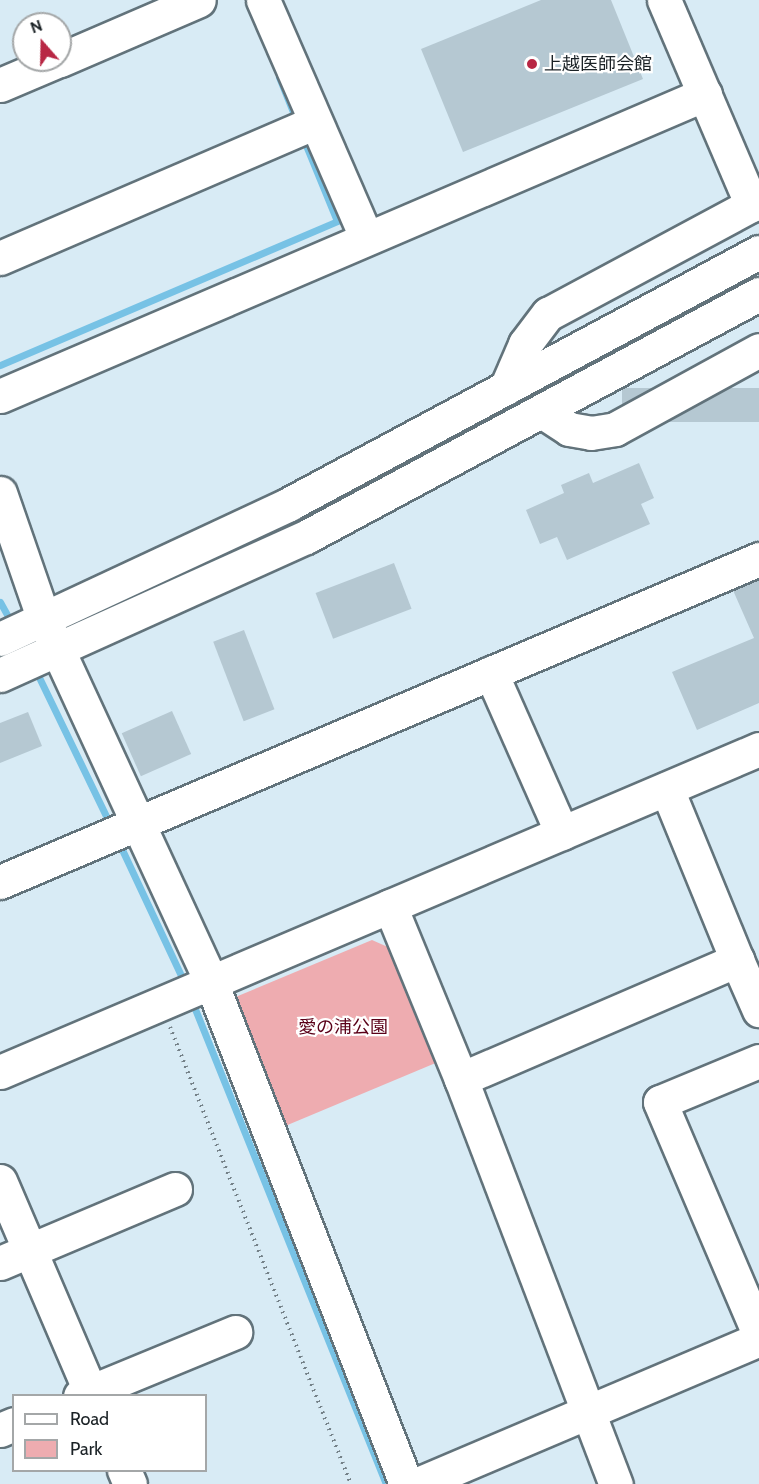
<!DOCTYPE html>
<html>
<head>
<meta charset="utf-8">
<style>
	body { margin:0 }
	#map { position:relative; width:759px; height:1484px; overflow:hidden; background:#d8ebf5; font-family:Cabin,"Noto Sans JP",sans-serif }
	div>[style] { position:absolute }
	[style*='--x'] { left:calc(var(--x)*1px); top:calc(var(--y)*1px); width:calc(var(--w)*1px); rotate:calc(var(--a)*1deg) }
	.green>* { inset:0; background:#eeacb0 }
	.stream>* { height:7px; margin:-3.5px; padding:0 3.5px; transform-origin:3.5px; border-radius:3.5px; background:#77c2e5 }
	.building>* { inset:0; background:#b5c8d2; transform-origin:0 0 }
	.path>* { height:4px; margin-top:-2px; transform-origin:0; background:repeating-linear-gradient(90deg,#748188 0 1.5px,transparent 0 6px) }
	.roads { filter:drop-shadow(2px 0 #62737b) drop-shadow(-2px 0 #62737b) drop-shadow(0 2px #62737b) drop-shadow(0 -2px #62737b) }
	.minor>* { height:33px; margin:-16.5px; padding:0 16.5px; transform-origin:16.5px; border-radius:16.5px; background:#fff }
	.dots>* { width:16px; height:16px; translate:-50% -50%; box-sizing:border-box; border:3px solid #fff; border-radius:50% }
	span { translate:-50% -50%; white-space:nowrap; text-align:center; line-height:1.15; -webkit-text-stroke:4.5px #fff; paint-order:stroke }
	.poi-label { font-size:18px; color:#1b2226 }
	.left { translate:0 -50%; text-align:left }
	.park-label { font-size:18px; color:#5a0018 }
	.legend { position:absolute; left:12px; top:1394px; width:195px; height:78px; box-sizing:border-box; background:#fff; border:2px solid #a4a7a8; margin:0; padding:8px 10px; list-style:none; font-size:18px; color:#1b2226 }
	.legend li { display:flex; align-items:center; gap:12px; height:30px }
	.legend b { width:30px; border:2px solid #a4a7a8 }
	.north { position:absolute; left:12px; top:12px; width:60px; height:60px; box-sizing:border-box; background:#fff; border:2px solid #a4a7a8; border-radius:50%; rotate:340deg; font-size:16px; font-weight:700; line-height:24px; text-align:center; color:#1b2226 }
	.north::after { content:''; display:block; margin:auto; width:21px; height:27px; background:#b82744; clip-path:polygon(50% 0,100% 100%,50% 72%,0 100%) }
</style>
</head>
<body>
<div id="map">
	<div class="green">
		<i style="clip-path:polygon(372px 940px,390px 948px,438px 1062px,278px 1129px,226px 1001px)"></i>
	</div>
	<div class="stream">
		<i style="--x:279;--y:77;--w:48;--a:68.2"></i>
		<i style="--x:0;--y:365;--w:366;--a:-23.1"></i>
		<i style="--x:337;--y:221;--w:90;--a:-112.3"></i>
		<i style="--x:0;--y:602;--w:25;--a:61"></i>
		<i style="--x:35;--y:669;--w:174;--a:64.2"></i>
		<i style="--x:118;--y:841;--w:158;--a:64.9"></i>
		<i style="--x:191;--y:999;--w:523;--a:68.1"></i>
	</div>
	<div class="building">
		<i style="clip-path:polygon(541px 0,611px 0,643px 79px,463px 152px,421px 49px)"></i>
		<i style="left:759px;top:388px;width:34px;height:137px;rotate:90deg"></i>
		<i style="clip-path:polygon(639px 463px,654px 498px,641px 504px,650px 524px,567px 560px,557px 537px,540px 544px,526px 510px,564px 493px,561px 485px,589px 473px,593px 483px)"></i>
		<i style="left:394px;top:563px;width:49px;height:84px;rotate:69deg"></i>
		<i style="clip-path:polygon(759px 577px,759px 703px,697px 730px,672px 672px,754px 638px,732px 588px)"></i>
		<i style="left:244px;top:630px;width:85px;height:33px;rotate:69deg"></i>
		<i style="left:172px;top:711px;width:47px;height:55px;rotate:66deg"></i>
		<i style="clip-path:polygon(28px 712px,42px 746px,0 763px,0 723px)"></i>
	</div>
	<div class="path">
		<i style="--x:170;--y:1027;--w:492;--a:68.4"></i>
	</div>
	<div class="roads">
		<div class="minor">
			<i style="--x:263;--y:0;--w:258;--a:66.5"></i>
			<i style="--x:664;--y:0;--w:223;--a:66.8"></i>
			<i style="--x:60;--y:60;--w:151;--a:-23.3"></i>
			<i style="--x:0;--y:85;--w:64;--a:-23"></i>
			<i style="--x:0;--y:258;--w:342;--a:-23.3"></i>
			<i style="--x:506;--y:388;--w:48;--a:-66.6"></i>
			<i style="--x:525;--y:344;--w:38;--a:-53"></i>
			<i style="--x:548;--y:314;--w:239;--a:-28.2"></i>
			<i style="--x:0;--y:396;--w:767;--a:-23.19"></i>
			<i style="--x:543;--y:412;--w:31;--a:33"></i>
			<i style="--x:569;--y:429;--w:22;--a:10"></i>
			<i style="--x:591;--y:433;--w:24;--a:-9"></i>
			<i style="--x:615;--y:429;--w:164;--a:-28.7"></i>
			<i style="--x:0;--y:493;--w:134;--a:70.9"></i>
			<i style="--x:44;--y:620;--w:399;--a:65.2"></i>
			<i style="--x:211;--y:982;--w:539;--a:68.77"></i>
			<i style="--x:0;--y:639;--w:319;--a:-25"></i>
			<i style="--x:289;--y:504;--w:533;--a:-28.2"></i>
			<i style="--x:491;--y:673;--w:175;--a:66.1"></i>
			<i style="--x:0;--y:675;--w:336;--a:-24.3"></i>
			<i style="--x:306;--y:537;--w:514;--a:-28.21"></i>
			<i style="--x:0;--y:882;--w:825;--a:-23.05"></i>
			<i style="--x:390;--y:906;--w:187;--a:67.7"></i>
			<i style="--x:461;--y:1079;--w:434;--a:69.1"></i>
			<i style="--x:737;--y:960;--w:55;--a:66.3"></i>
			<i style="--x:759;--y:1061;--w:107;--a:157.5"></i>
			<i style="--x:660;--y:1102;--w:252;--a:66.9"></i>
			<i style="--x:0;--y:1072;--w:825;--a:-23.05"></i>
			<i style="--x:461;--y:1079;--w:301;--a:-23.3"></i>
			<i style="--x:737;--y:960;--w:185;--a:-112.3"></i>
			<i style="--x:0;--y:1181;--w:234;--a:66.8"></i>
			<i style="--x:0;--y:1263;--w:190;--a:-22.9"></i>
			<i style="--x:80;--y:1396;--w:168;--a:-22.4"></i>
			<i style="--x:0;--y:1430;--w:15;--a:-23"></i>
			<i style="--x:124;--y:1470;--w:15;--a:67"></i>
			<i style="--x:418;--y:1484;--w:371;--a:-23"></i>
		</div>
	</div>
	<div class="dots">
		<i style="left:532px;top:64px;background:#b82744"></i>
	</div>
	<div class="poi-label">
		<span class="left" style="left:544px;top:64px">上越医師会館</span>
	</div>
	<div class="park-label">
		<span style="left:343px;top:1027px">愛の浦公園</span>
	</div>
	<ul class="legend">
	<li><b style="height:8px;background:#fff"></b>Road</li>
	<li><b style="height:16px;background:#eeacb0"></b>Park</li>
	</ul>
	<div class="north">N</div>
</div>
</body>
</html>
